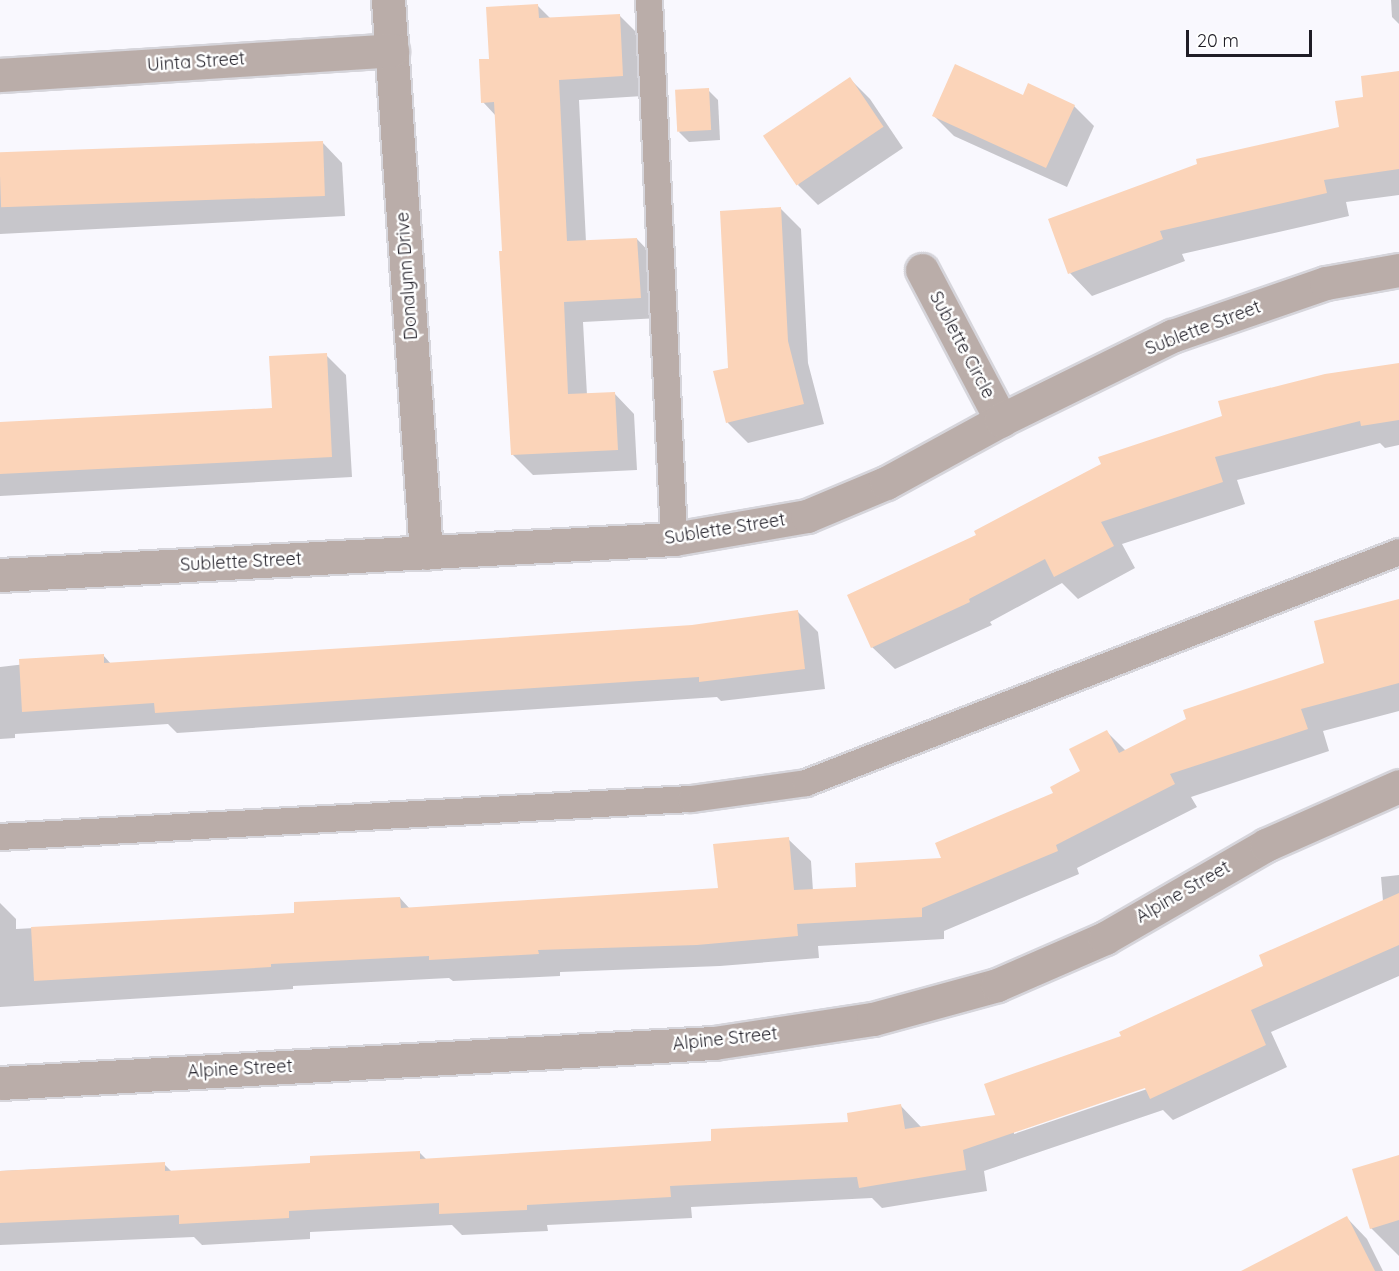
<!DOCTYPE html>
<html>
<head>
<meta charset="utf-8">
<style>
	body { margin:0 }
	#map { position:relative; width:1399px; height:1271px; overflow:hidden; background:#f9f8fe; font-family:Quicksand,sans-serif }
	div>[style] { position:absolute }
	[style*='--x'] { left:calc(var(--x)*1px); top:calc(var(--y)*1px); width:calc(var(--w)*1px); rotate:calc(var(--a)*1deg) }
	.shadow>* { inset:0; background:#0003 }
	.building>* { inset:0; background:#fbd4b9; transform-origin:0 0 }
	.roads { filter:drop-shadow(2px 0 #d6d5db) drop-shadow(-2px 0 #d6d5db) drop-shadow(0 2px #d6d5db) drop-shadow(0 -2px #d6d5db) }
	.service>* { height:26px; margin:-13px; padding:0 13px; transform-origin:13px; border-radius:13px; background:#baada9 }
	.minor>* { height:33px; margin:-16.5px; padding:0 16.5px; transform-origin:16.5px; border-radius:16.5px; background:#baada9 }
	span { translate:-50% -50%; white-space:nowrap; text-align:center; line-height:1.15; -webkit-text-stroke:5px #fff; paint-order:stroke }
	.street-label { font-size:18px; color:#1f1d26 }
	.scale { position:absolute; left:1186px; top:30px; width:126px; height:27px; box-sizing:border-box; border:3px solid #1f1d26; border-top:0; padding-left:8px; font-size:18px; line-height:21px; white-space:nowrap; color:#1f1d26; -webkit-text-stroke:4px #fff; paint-order:stroke }
</style>
</head>
<body>
<div id="map">
	<div class="shadow">
		<i style="clip-path:polygon(1391px 0,1399px 0,1399px 24px,1392px 17px)"></i>
		<i style="clip-path:polygon(537px 5px,551px 19px,619px 15px,640px 36px,643px 96px,579px 100px,586px 242px,637px 239px,657px 260px,660px 318px,583px 322px,587px 395px,614px 393px,634px 414px,637px 470px,533px 475px,513px 455px,496px 116px,483px 102px,491px 60px)"></i>
		<i style="clip-path:polygon(1399px 72px,1399px 195px,1346px 202px,1349px 216px,1182px 254px,1185px 261px,1092px 296px,1070px 273px,1341px 128px,1365px 99px)"></i>
		<i style="clip-path:polygon(850px 79px,870px 99px,903px 148px,818px 205px,798px 185px)"></i>
		<i style="clip-path:polygon(708px 90px,718px 100px,720px 140px,689px 142px,679px 132px)"></i>
		<i style="clip-path:polygon(1023px 97px,1074px 106px,1094px 126px,1067px 187px,954px 136px,933px 115px)"></i>
		<i style="clip-path:polygon(322px 142px,342px 163px,345px 216px,0 234px,0 162px)"></i>
		<i style="clip-path:polygon(781px 209px,801px 229px,808px 363px,824px 424px,748px 443px,728px 423px,715px 372px,729px 369px)"></i>
		<i style="clip-path:polygon(326px 355px,346px 375px,352px 477px,0 496px,0 424px,274px 409px)"></i>
		<i style="clip-path:polygon(1399px 364px,1399px 445px,1385px 448px,1380px 443px,1237px 480px,1245px 504px,1122px 544px,1135px 568px,1078px 599px,1062px 583px,990px 622px,992px 625px,895px 669px,872px 647px,849px 596px)"></i>
		<i style="clip-path:polygon(1399px 600px,1399px 711px,1323px 731px,1329px 751px,1191px 797px,1197px 807px,1077px 868px,1079px 874px,944px 931px,944px 939px,818px 946px,819px 958px,720px 966px,560px 972px,560px 976px,453px 981px,449px 978px,293px 986px,293px 989px,0 1007px,0 903px,16px 919px,16px 929px,296px 914px,400px 898px,410px 909px,719px 889px,788px 839px,811px 861px,813px 891px,858px 889px,943px 860px,1055px 793px,1082px 772px,1107px 732px,1126px 751px,1326px 664px)"></i>
		<i style="clip-path:polygon(798px 612px,818px 632px,825px 689px,721px 701px,717px 697px,177px 733px,168px 724px,15px 734px,15px 738px,0 739px,0 667px,103px 655px,111px 664px,692px 627px)"></i>
		<i style="clip-path:polygon(evenodd,1399px 875px,1399px 976px,1271px 1032px,1287px 1067px,1173px 1120px,1163px 1110px,984px 1171px,987px 1191px,882px 1208px,872px 1198px,691px 1207px,692px 1218px,547px 1225px,548px 1231px,462px 1235px,452px 1225px,310px 1232px,310px 1239px,202px 1245px,194px 1237px,0 1245px,0 1171px,164px 1164px,172px 1172px,312px 1165px,419px 1152px,427px 1160px,713px 1142px,850px 1124px,900px 1105px,921px 1127px,997px 1116px,1123px 1037px,1265px 967px,1383px 901px,1381px 877px,1399px 875px,1152px 1084px,1153px 1087px,1014px 1134px,1014px 1131px,1152px 1084px)"></i>
		<i style="clip-path:polygon(1399px 1157px,1399px 1256px,1371px 1228px)"></i>
		<i style="clip-path:polygon(1347px 1218px,1367px 1239px,1383px 1271px,1267px 1271px)"></i>
	</div>
	<div class="building">
		<i style="clip-path:polygon(538px 4px,539px 18px,620px 14px,623px 76px,559px 80px,567px 241px,637px 238px,641px 298px,564px 302px,568px 394px,615px 392px,618px 450px,511px 455px,499px 251px,502px 251px,494px 102px,481px 103px,479px 59px,489px 59px,486px 7px)"></i>
		<i style="clip-path:polygon(955px 64px,1023px 95px,1028px 83px,1075px 105px,1046px 168px,932px 116px)"></i>
		<i style="clip-path:polygon(1399px 71px,1399px 169px,1324px 180px,1327px 193px,1160px 231px,1163px 239px,1068px 274px,1048px 219px,1197px 164px,1196px 159px,1339px 127px,1335px 101px,1363px 97px,1361px 76px)"></i>
		<i style="left:850px;top:77px;width:60px;height:105px;rotate:56deg"></i>
		<i style="left:709px;top:88px;width:42px;height:34px;rotate:87deg"></i>
		<i style="left:323px;top:141px;width:55px;height:324px;rotate:88deg"></i>
		<i style="clip-path:polygon(781px 207px,788px 341px,804px 404px,726px 423px,713px 371px,728px 368px,720px 211px)"></i>
		<i style="clip-path:polygon(327px 353px,332px 457px,0 474px,0 422px,272px 408px,269px 356px)"></i>
		<i style="clip-path:polygon(1399px 363px,1399px 420px,1361px 426px,1360px 421px,1215px 457px,1223px 482px,1101px 522px,1114px 546px,1054px 577px,1045px 559px,969px 599px,970px 602px,871px 648px,847px 595px,976px 535px,974px 531px,1101px 464px,1098px 457px,1222px 416px,1218px 401px,1325px 374px)"></i>
		<i style="clip-path:polygon(1399px 599px,1399px 683px,1301px 709px,1308px 729px,1170px 774px,1175px 784px,1056px 845px,1058px 851px,922px 908px,922px 917px,797px 924px,798px 936px,697px 945px,538px 950px,539px 954px,429px 960px,429px 956px,271px 964px,271px 967px,34px 981px,31px 927px,294px 913px,294px 902px,400px 897px,401px 908px,718px 888px,713px 844px,789px 837px,794px 890px,856px 887px,855px 863px,941px 858px,935px 843px,1053px 793px,1050px 787px,1080px 771px,1069px 749px,1107px 730px,1119px 753px,1186px 719px,1183px 710px,1324px 663px,1314px 621px)"></i>
		<i style="clip-path:polygon(798px 610px,805px 669px,699px 682px,699px 677px,155px 713px,154px 703px,22px 712px,19px 659px,104px 654px,104px 663px,378px 646px,692px 625px)"></i>
		<i style="clip-path:polygon(1399px 893px,1399px 945px,1251px 1010px,1266px 1045px,1150px 1099px,1145px 1088px,963px 1150px,966px 1170px,859px 1188px,857px 1177px,670px 1186px,671px 1197px,527px 1205px,527px 1210px,439px 1214px,439px 1203px,289px 1211px,289px 1218px,179px 1224px,179px 1215px,0 1223px,0 1171px,165px 1162px,165px 1171px,310px 1163px,310px 1156px,420px 1151px,420px 1159px,711px 1141px,711px 1129px,848px 1122px,847px 1113px,901px 1104px,905px 1129px,995px 1115px,984px 1084px,1121px 1036px,1119px 1032px,1263px 966px,1259px 955px)"></i>
		<i style="clip-path:polygon(1399px 1155px,1399px 1220px,1370px 1229px,1352px 1169px)"></i>
		<i style="clip-path:polygon(1347px 1216px,1375px 1271px,1241px 1271px)"></i>
	</div>
	<div class="roads">
		<div class="service">
			<i style="--x:649;--y:0;--w:540;--a:87.34"></i>
			<i style="--x:0;--y:837;--w:692;--a:-3.15"></i>
			<i style="--x:691;--y:799;--w:116;--a:-7.9"></i>
			<i style="--x:806;--y:783;--w:636;--a:-21.28"></i>
		</div>
		<div class="minor">
			<i style="--x:388;--y:0;--w:554;--a:86.07"></i>
			<i style="--x:0;--y:75;--w:393;--a:-3.6"></i>
			<i style="--x:922;--y:270;--w:170;--a:62.2"></i>
			<i style="--x:0;--y:575;--w:675;--a:-3.06"></i>
			<i style="--x:674;--y:539;--w:135;--a:-9.8"></i>
			<i style="--x:807;--y:516;--w:86;--a:-22.7"></i>
			<i style="--x:886;--y:483;--w:131;--a:-28.7"></i>
			<i style="--x:1001;--y:420;--w:191;--a:-26.2"></i>
			<i style="--x:1172;--y:336;--w:163;--a:-19"></i>
			<i style="--x:1326;--y:283;--w:74;--a:-10.1"></i>
			<i style="--x:0;--y:1083;--w:715;--a:-3.21"></i>
			<i style="--x:714;--y:1043;--w:161;--a:-8.6"></i>
			<i style="--x:873;--y:1019;--w:129;--a:-15.3"></i>
			<i style="--x:997;--y:985;--w:118;--a:-23.5"></i>
			<i style="--x:1105;--y:938;--w:186;--a:-30"></i>
			<i style="--x:1266;--y:845;--w:145;--a:-23.9"></i>
		</div>
	</div>
	<div class="street-label">
		<span style="left:196px;top:62px;rotate:-4deg">Uinta Street</span>
		<span style="left:407px;top:276px;rotate:-94deg">Donalynn Drive</span>
		<span style="left:1203px;top:328px;rotate:-21deg">Sublette Street</span>
		<span style="left:962px;top:345px;rotate:62deg">Sublette Circle</span>
		<span style="left:725px;top:529px;rotate:-9deg">Sublette Street</span>
		<span style="left:241px;top:562px;rotate:-3deg">Sublette Street</span>
		<span style="left:1183px;top:892px;rotate:-30deg">Alpine Street</span>
		<span style="left:725px;top:1039px;rotate:-6deg">Alpine Street</span>
		<span style="left:240px;top:1069px;rotate:-3deg">Alpine Street</span>
	</div>
	<div class="scale">20 m</div>
</div>
</body>
</html>
